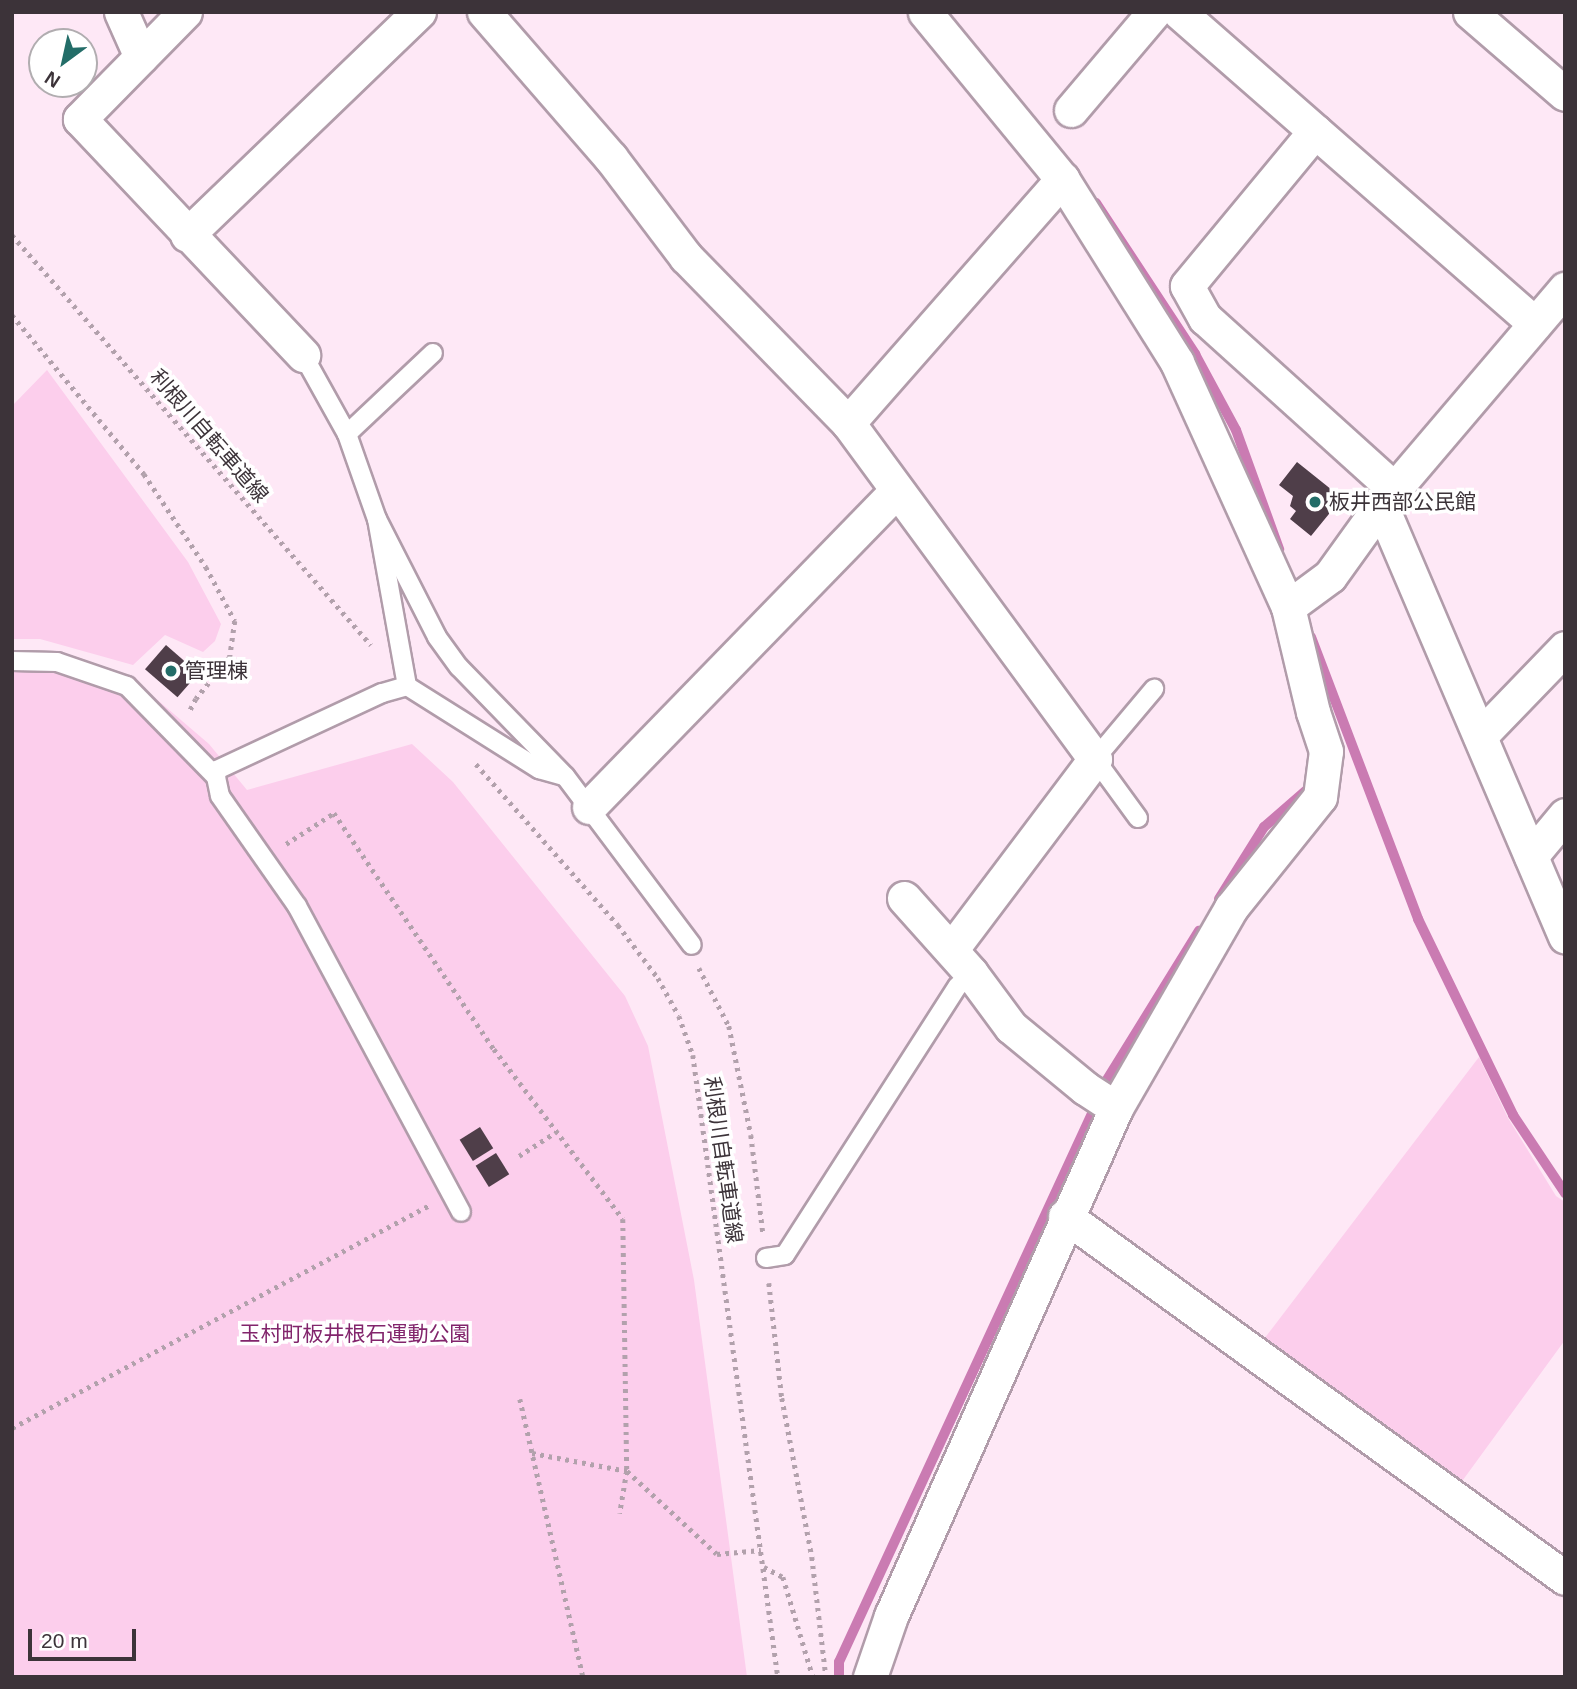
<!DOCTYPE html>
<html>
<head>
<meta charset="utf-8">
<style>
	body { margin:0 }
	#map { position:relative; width:1577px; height:1689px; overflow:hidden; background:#fee8f6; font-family:Arial,"Noto Sans JP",sans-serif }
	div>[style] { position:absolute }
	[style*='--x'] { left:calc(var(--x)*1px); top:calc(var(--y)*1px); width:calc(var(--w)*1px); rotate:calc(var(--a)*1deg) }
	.green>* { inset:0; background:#fcceec }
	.stream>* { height:10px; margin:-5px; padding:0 5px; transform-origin:5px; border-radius:5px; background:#ca7bb2 }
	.building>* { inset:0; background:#4f3e49; transform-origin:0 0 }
	.path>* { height:4.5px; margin-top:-2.25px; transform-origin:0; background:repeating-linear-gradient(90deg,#b2a1ac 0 3.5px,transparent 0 8.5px) }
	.roads { filter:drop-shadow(2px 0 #b19caa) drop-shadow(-2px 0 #b19caa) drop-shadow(0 2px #b19caa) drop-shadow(0 -2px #b19caa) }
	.lane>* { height:18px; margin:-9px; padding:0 9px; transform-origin:9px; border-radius:9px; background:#fff }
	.street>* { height:33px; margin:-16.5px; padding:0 16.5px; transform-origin:16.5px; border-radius:16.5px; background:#fff }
	.dots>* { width:19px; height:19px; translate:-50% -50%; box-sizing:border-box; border:4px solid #fff; border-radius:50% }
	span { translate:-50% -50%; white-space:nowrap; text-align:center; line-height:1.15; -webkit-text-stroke:7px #fff; paint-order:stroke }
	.street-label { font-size:21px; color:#3c3339 }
	.poi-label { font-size:21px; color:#3c3339 }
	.left { translate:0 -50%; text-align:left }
	.park-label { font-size:21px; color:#82256c }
	.frame { position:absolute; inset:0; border:14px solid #3c3339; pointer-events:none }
	.north { position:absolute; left:28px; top:28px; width:70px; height:70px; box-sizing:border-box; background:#fff; border:2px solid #b1adb0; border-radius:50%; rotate:213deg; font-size:19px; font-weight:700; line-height:28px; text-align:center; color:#3c3339 }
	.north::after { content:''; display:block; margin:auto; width:24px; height:32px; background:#236d68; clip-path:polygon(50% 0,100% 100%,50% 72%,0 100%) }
	.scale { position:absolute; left:28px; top:1629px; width:108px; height:32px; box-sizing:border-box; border:4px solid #3c3339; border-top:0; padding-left:9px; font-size:21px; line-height:24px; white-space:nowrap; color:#3c3339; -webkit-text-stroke:5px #fff; paint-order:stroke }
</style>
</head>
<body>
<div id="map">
	<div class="green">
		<i style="clip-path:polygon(47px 370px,188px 562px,221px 624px,215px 641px,203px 652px,165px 635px,133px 665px,40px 639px,12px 639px,12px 406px)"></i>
		<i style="clip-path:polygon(54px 654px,133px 679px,209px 744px,247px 790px,412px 744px,453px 782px,625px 996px,648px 1046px,694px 1280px,747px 1677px,12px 1677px,12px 655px)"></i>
		<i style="clip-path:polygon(1479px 1057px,1508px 1118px,1556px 1196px,1565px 1202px,1565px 1340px,1460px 1484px,1261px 1343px)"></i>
	</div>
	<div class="stream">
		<i style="--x:1096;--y:203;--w:181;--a:56.7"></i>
		<i style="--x:1195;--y:354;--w:86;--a:61.7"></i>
		<i style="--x:1236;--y:430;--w:127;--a:70.1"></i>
		<i style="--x:1311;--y:637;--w:302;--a:69.2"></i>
		<i style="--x:1418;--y:919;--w:218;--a:64.1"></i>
		<i style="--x:1513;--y:1115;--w:94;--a:56.3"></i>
		<i style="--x:1219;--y:899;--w:85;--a:-58"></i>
		<i style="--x:1264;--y:827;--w:61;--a:-41"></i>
		<i style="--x:1105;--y:1083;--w:179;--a:-58.3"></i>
		<i style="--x:839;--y:1677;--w:15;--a:-90"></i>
		<i style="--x:839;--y:1662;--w:609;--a:-65.24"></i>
	</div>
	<div class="building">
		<i style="clip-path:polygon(1297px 462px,1342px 498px,1311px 536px,1290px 519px,1296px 511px,1290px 506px,1293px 496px,1279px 485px)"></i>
		<i style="left:166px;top:645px;width:43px;height:32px;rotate:41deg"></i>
		<i style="left:480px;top:1127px;width:25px;height:24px;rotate:58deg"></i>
		<i style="left:496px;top:1153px;width:25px;height:24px;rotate:58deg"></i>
	</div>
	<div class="path">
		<i style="--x:12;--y:235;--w:545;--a:48.79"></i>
		<i style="--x:12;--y:315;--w:207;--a:50.3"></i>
		<i style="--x:144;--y:474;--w:112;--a:56.3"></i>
		<i style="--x:206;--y:567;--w:61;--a:61.8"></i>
		<i style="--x:235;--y:621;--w:36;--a:98"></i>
		<i style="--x:230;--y:657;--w:54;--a:129"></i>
		<i style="--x:196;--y:699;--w:16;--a:117"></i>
		<i style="--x:476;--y:764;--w:215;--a:48.6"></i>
		<i style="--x:618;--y:925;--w:66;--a:53"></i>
		<i style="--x:658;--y:978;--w:43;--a:61.1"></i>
		<i style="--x:679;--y:1016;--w:41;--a:70.3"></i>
		<i style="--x:693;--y:1055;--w:628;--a:82.22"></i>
		<i style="--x:286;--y:844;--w:57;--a:-32.9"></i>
		<i style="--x:334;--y:813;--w:285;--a:55.9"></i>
		<i style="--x:494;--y:1049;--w:213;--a:52.8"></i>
		<i style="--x:623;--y:1219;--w:252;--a:89.1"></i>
		<i style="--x:627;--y:1471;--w:43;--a:99.5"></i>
		<i style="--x:699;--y:968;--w:65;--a:62.7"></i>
		<i style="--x:729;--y:1026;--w:111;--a:78.6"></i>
		<i style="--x:751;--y:1135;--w:99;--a:83"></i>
		<i style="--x:519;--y:1156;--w:44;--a:-33"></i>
		<i style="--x:769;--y:1283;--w:116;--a:83.6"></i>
		<i style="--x:782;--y:1398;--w:162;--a:79.3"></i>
		<i style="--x:812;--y:1557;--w:121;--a:83.3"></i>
		<i style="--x:520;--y:1399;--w:285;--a:77.2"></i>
		<i style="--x:12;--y:1428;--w:473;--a:-28.1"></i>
		<i style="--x:532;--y:1453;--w:97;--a:10.7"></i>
		<i style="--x:627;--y:1471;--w:122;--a:42.7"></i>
		<i style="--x:717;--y:1554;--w:44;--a:-5.2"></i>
		<i style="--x:764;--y:1567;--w:21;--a:28"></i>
		<i style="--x:783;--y:1577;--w:104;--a:73.3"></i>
	</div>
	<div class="roads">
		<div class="lane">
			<i style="--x:303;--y:355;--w:90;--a:60.9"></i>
			<i style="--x:347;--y:434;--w:90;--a:70.6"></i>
			<i style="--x:377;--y:519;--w:132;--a:63"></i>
			<i style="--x:437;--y:637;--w:37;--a:54"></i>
			<i style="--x:459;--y:667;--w:152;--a:45.8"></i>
			<i style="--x:565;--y:776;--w:211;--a:53.1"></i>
			<i style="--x:347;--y:434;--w:118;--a:-43.3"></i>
			<i style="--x:377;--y:519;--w:170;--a:79.8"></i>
			<i style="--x:407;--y:686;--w:26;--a:164"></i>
			<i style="--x:382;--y:693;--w:182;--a:155"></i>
			<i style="--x:217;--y:770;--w:7;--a:98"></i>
			<i style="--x:216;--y:777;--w:19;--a:78"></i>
			<i style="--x:220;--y:796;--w:134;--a:55"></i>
			<i style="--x:297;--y:906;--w:347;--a:61.8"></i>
			<i style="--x:12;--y:661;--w:45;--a:1.3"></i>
			<i style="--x:57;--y:662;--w:74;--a:18.9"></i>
			<i style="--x:127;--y:686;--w:127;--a:45.6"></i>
			<i style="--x:407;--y:686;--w:156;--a:32.2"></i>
			<i style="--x:539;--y:769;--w:26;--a:16"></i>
			<i style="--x:1138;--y:818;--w:73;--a:-126.1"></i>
			<i style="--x:1095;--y:759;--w:92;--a:-49.9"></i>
			<i style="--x:766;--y:1258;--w:19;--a:-9"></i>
			<i style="--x:785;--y:1255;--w:320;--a:-57.3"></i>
			<i style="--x:958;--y:986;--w:18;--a:-45"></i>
		</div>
		<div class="street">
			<i style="--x:121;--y:12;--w:49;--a:66"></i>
			<i style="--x:185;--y:12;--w:150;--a:134.5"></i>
			<i style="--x:80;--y:119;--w:325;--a:46.6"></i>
			<i style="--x:484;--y:12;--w:194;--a:49"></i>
			<i style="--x:611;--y:158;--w:124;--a:52.9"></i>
			<i style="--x:686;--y:257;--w:232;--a:45.7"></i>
			<i style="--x:1179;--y:12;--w:473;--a:41.2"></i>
			<i style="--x:1470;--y:12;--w:125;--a:40.8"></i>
			<i style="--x:1071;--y:110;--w:128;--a:-49.7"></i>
			<i style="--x:1315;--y:131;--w:201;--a:129.6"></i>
			<i style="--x:1187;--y:286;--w:37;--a:61"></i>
			<i style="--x:1205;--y:318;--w:255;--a:42.1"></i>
			<i style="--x:187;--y:235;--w:322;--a:-43.9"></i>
			<i style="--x:1381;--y:505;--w:469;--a:66.9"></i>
			<i style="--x:1288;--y:607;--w:52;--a:-36.4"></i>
			<i style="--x:1330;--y:576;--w:87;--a:-54.3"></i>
			<i style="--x:1381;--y:505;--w:284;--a:-49.6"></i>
			<i style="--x:1480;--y:736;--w:122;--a:-46"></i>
			<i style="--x:589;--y:807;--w:441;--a:-45.8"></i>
			<i style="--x:1531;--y:856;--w:53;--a:-50.3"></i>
			<i style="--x:904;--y:898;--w:101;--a:48.2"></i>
			<i style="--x:971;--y:973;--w:67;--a:53.5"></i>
			<i style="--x:1011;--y:1027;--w:96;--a:39.5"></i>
			<i style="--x:1085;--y:1088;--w:37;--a:33"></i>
			<i style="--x:951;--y:950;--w:239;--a:-53"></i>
			<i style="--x:1095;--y:759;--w:417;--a:-126.3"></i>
			<i style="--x:848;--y:423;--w:325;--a:-48.7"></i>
			<i style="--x:1065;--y:1216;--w:617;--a:35.9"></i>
			<i style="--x:870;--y:1677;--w:65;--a:-71"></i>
			<i style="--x:891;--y:1616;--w:556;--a:-66.11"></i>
			<i style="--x:1116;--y:1108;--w:231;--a:-60.1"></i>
			<i style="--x:1231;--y:908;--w:142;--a:-51.3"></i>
			<i style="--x:1320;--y:797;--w:46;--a:-82.6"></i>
			<i style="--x:1326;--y:751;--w:41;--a:-108.4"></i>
			<i style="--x:1313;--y:712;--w:108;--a:-103.4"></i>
			<i style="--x:1288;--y:607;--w:269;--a:-114.4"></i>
			<i style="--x:1177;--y:362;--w:216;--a:-122.1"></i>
			<i style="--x:1062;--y:179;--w:216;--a:-129.4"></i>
		</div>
	</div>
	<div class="dots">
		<i style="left:1315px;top:502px;background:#236d68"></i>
		<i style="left:171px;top:671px;background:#236d68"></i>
	</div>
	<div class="street-label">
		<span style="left:209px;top:436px;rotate:49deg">利根川自転車道線</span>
		<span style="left:723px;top:1160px;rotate:82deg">利根川自転車道線</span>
	</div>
	<div class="poi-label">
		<span class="left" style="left:1329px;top:502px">板井西部公民館</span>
		<span class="left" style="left:185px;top:671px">管理棟</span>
	</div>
	<div class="park-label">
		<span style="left:355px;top:1334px">玉村町板井根石運動公園</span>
	</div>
	<div class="frame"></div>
	<div class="north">N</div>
	<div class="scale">20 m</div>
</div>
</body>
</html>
